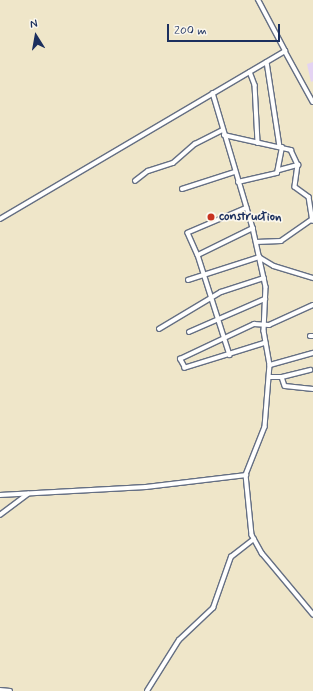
<!DOCTYPE html>
<html>
<head>
<meta charset="utf-8">
<style>
	body { margin:0 }
	#map { position:relative; width:313px; height:691px; overflow:hidden; background:#efe6c9; font-family:Mynerve,sans-serif }
	div>[style] { position:absolute }
	[style*='--x'] { left:calc(var(--x)*1px); top:calc(var(--y)*1px); width:calc(var(--w)*1px); rotate:calc(var(--a)*1deg) }
	.built>* { inset:0; background:#e4d3f2 }
	.roads { filter:drop-shadow(1px 0 #656f83) drop-shadow(-1px 0 #656f83) drop-shadow(0 1px #656f83) drop-shadow(0 -1px #656f83) }
	.street>* { height:3.5px; margin:-1.75px; padding:0 1.75px; transform-origin:1.75px; border-radius:1.75px; background:#fff }
	.dots>* { width:11px; height:11px; translate:-50% -50%; box-sizing:border-box; border:2px solid #fbf7ec; border-radius:50% }
	span { translate:-50% -50%; white-space:nowrap; text-align:center; line-height:1.15; -webkit-text-stroke:3.5px #fbf7ec; paint-order:stroke }
	.poi-label { font-size:13px; color:#1b2f5e; font-weight:700 }
	.left { translate:0 -50%; text-align:left }
	.north { position:absolute; left:16px; top:16px; width:40px; height:40px; -webkit-text-stroke:3px #fbf7ec; paint-order:stroke; rotate:349deg; font-size:11px; font-weight:700; line-height:16px; text-align:center; color:#1b2f5e }
	.north::after { content:''; display:block; margin:auto; width:14px; height:18px; background:#1b2f5e; clip-path:polygon(50% 0,100% 100%,50% 72%,0 100%) }
	.scale { position:absolute; left:167px; top:24px; width:113px; height:18px; box-sizing:border-box; border:2px solid #1b2f5e; border-top:0; padding-left:5px; font-size:12px; line-height:14px; white-space:nowrap; color:#1b2f5e; -webkit-text-stroke:3px #fbf7ec; paint-order:stroke }
</style>
</head>
<body>
<div id="map">
	<div class="built">
		<i style="clip-path:polygon(313px 62px,313px 81px,311px 82px,307px 64px)"></i>
	</div>
	<div class="roads">
		<div class="street">
			<i style="--x:285;--y:51;--w:58;--a:61.2"></i>
			<i style="--x:267;--y:62;--w:86;--a:81.3"></i>
			<i style="--x:250;--y:72;--w:14;--a:69"></i>
			<i style="--x:255;--y:85;--w:58;--a:87"></i>
			<i style="--x:213;--y:93;--w:141;--a:73.5"></i>
			<i style="--x:253;--y:228;--w:60;--a:77.6"></i>
			<i style="--x:266;--y:287;--w:44;--a:92.6"></i>
			<i style="--x:264;--y:331;--w:35;--a:80"></i>
			<i style="--x:270;--y:365;--w:62;--a:94.6"></i>
			<i style="--x:265;--y:427;--w:52;--a:111.6"></i>
			<i style="--x:246;--y:475;--w:60;--a:84.3"></i>
			<i style="--x:252;--y:535;--w:21;--a:61"></i>
			<i style="--x:262;--y:553;--w:80;--a:50.1"></i>
			<i style="--x:224;--y:135;--w:69;--a:12.6"></i>
			<i style="--x:291;--y:150;--w:17;--a:65"></i>
			<i style="--x:298;--y:165;--w:22;--a:98"></i>
			<i style="--x:295;--y:187;--w:17;--a:36"></i>
			<i style="--x:309;--y:197;--w:24;--a:81"></i>
			<i style="--x:279;--y:170;--w:20;--a:-15"></i>
			<i style="--x:135;--y:181;--w:16;--a:-38"></i>
			<i style="--x:148;--y:171;--w:26;--a:-18"></i>
			<i style="--x:173;--y:163;--w:29;--a:-41"></i>
			<i style="--x:195;--y:144;--w:31;--a:-27"></i>
			<i style="--x:238;--y:182;--w:40;--a:-13"></i>
			<i style="--x:277;--y:173;--w:26;--a:-79"></i>
			<i style="--x:182;--y:189;--w:56;--a:-17.8"></i>
			<i style="--x:247;--y:208;--w:64;--a:157"></i>
			<i style="--x:188;--y:233;--w:24;--a:66"></i>
			<i style="--x:198;--y:255;--w:61;--a:-26.1"></i>
			<i style="--x:0;--y:219;--w:331;--a:-30.5"></i>
			<i style="--x:285;--y:51;--w:58;--a:-117.9"></i>
			<i style="--x:256;--y:242;--w:25;--a:-2"></i>
			<i style="--x:281;--y:241;--w:38;--a:-35"></i>
			<i style="--x:198;--y:255;--w:105;--a:72.3"></i>
			<i style="--x:188;--y:280;--w:75;--a:-17.9"></i>
			<i style="--x:259;--y:257;--w:17;--a:31"></i>
			<i style="--x:274;--y:266;--w:41;--a:17.1"></i>
			<i style="--x:159;--y:329;--w:72;--a:-30.8"></i>
			<i style="--x:221;--y:292;--w:45;--a:-18"></i>
			<i style="--x:189;--y:332;--w:83;--a:-23.5"></i>
			<i style="--x:310;--y:336;--w:3;--a:0"></i>
			<i style="--x:266;--y:343;--w:85;--a:162.8"></i>
			<i style="--x:185;--y:368;--w:10;--a:-119"></i>
			<i style="--x:180;--y:359;--w:82;--a:-25.3"></i>
			<i style="--x:254;--y:324;--w:15;--a:4"></i>
			<i style="--x:269;--y:325;--w:48;--a:-24.4"></i>
			<i style="--x:270;--y:365;--w:45;--a:-15.6"></i>
			<i style="--x:269;--y:377;--w:13;--a:0"></i>
			<i style="--x:282;--y:377;--w:9;--a:72"></i>
			<i style="--x:285;--y:386;--w:28;--a:6"></i>
			<i style="--x:282;--y:377;--w:29;--a:-14"></i>
			<i style="--x:0;--y:495;--w:146;--a:-3.1"></i>
			<i style="--x:146;--y:487;--w:101;--a:-6.8"></i>
			<i style="--x:0;--y:515;--w:35;--a:-37"></i>
			<i style="--x:0;--y:690;--w:10;--a:6"></i>
			<i style="--x:147;--y:691;--w:60;--a:-57.9"></i>
			<i style="--x:179;--y:640;--w:47;--a:-43.3"></i>
			<i style="--x:213;--y:608;--w:54;--a:-70.6"></i>
			<i style="--x:231;--y:557;--w:29;--a:-38"></i>
		</div>
	</div>
	<div class="dots">
		<i style="left:211px;top:217px;background:#c8321e"></i>
	</div>
	<div class="poi-label">
		<span class="left" style="left:219px;top:217px">construction</span>
	</div>
	<div class="north">N</div>
	<div class="scale">200 m</div>
</div>
</body>
</html>
